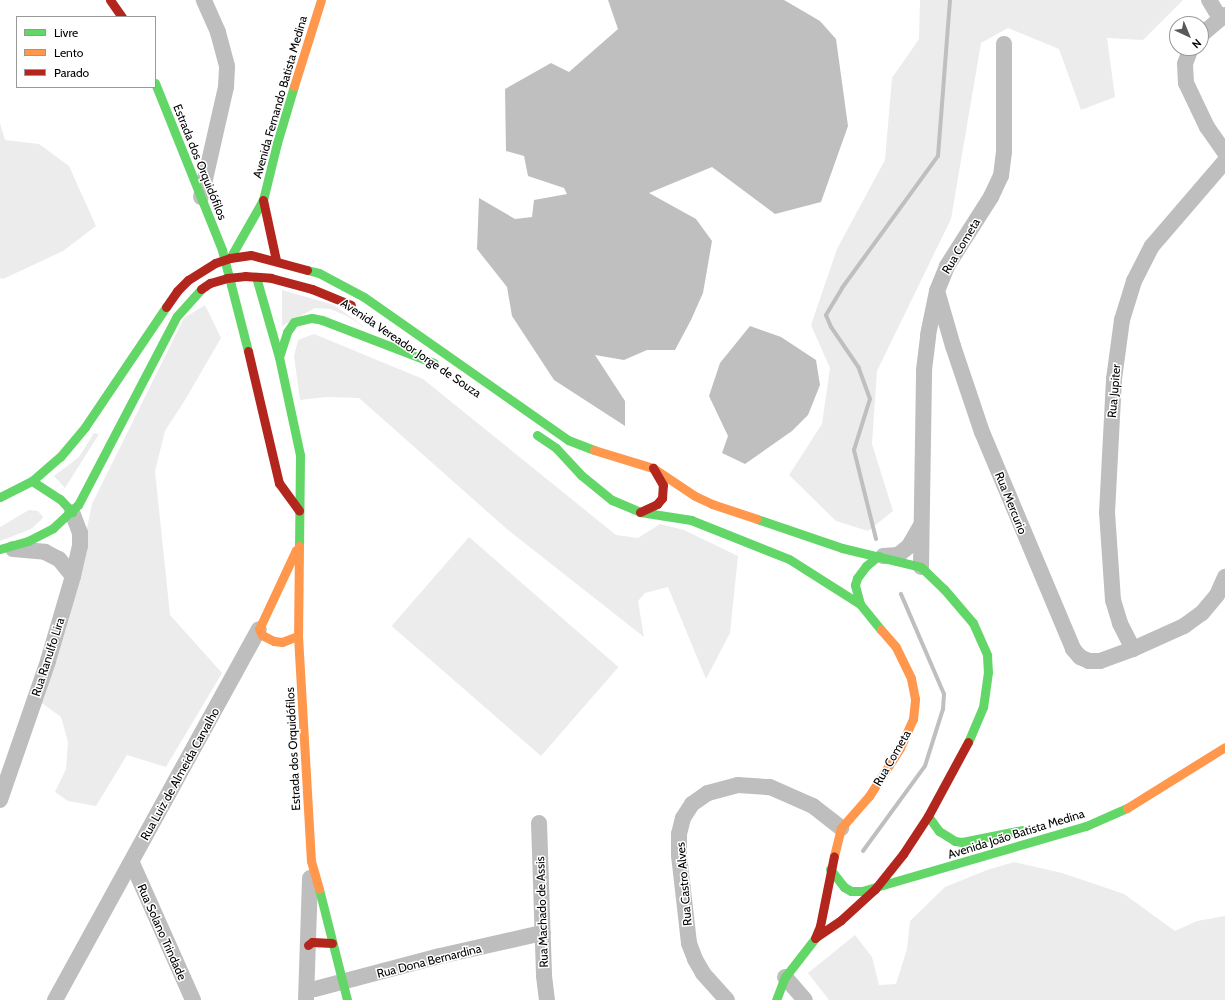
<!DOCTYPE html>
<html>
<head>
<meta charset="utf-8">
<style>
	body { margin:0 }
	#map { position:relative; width:1225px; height:1000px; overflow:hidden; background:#fff; font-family:Cabin,sans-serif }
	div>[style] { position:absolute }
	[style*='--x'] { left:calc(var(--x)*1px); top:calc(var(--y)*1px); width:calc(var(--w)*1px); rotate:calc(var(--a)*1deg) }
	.green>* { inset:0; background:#ececec; transform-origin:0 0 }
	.water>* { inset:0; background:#bfbfbf }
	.stream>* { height:4px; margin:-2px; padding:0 2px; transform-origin:2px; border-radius:2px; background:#bfbfbf }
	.street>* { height:16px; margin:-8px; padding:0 8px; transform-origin:8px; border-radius:8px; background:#bebebe }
	.fast>* { height:9px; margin:-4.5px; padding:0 4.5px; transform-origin:4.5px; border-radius:4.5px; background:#63d668 }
	.slow>* { height:9px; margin:-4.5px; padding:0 4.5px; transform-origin:4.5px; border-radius:4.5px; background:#ff974d }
	.jam>* { height:9px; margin:-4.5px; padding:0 4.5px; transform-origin:4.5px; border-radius:4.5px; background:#b3261e }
	span { translate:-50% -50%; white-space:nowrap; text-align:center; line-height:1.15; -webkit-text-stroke:3px #fff; paint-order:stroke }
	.street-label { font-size:12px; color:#000 }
	.legend { position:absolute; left:16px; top:16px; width:140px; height:72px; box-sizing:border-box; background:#fff; border:1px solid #999; margin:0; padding:5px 7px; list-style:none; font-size:12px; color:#000 }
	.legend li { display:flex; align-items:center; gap:8px; height:20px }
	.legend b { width:20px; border:1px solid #999 }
	.north { position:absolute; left:1169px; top:16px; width:40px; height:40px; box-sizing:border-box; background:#fff; border:1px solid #999; border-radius:50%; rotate:136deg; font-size:11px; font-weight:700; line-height:16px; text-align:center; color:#000 }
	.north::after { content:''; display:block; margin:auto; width:14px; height:18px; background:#595959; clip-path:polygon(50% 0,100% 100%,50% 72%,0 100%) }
</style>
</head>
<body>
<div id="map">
	<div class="green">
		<i style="clip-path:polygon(920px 0,1183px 0,1143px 40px,1107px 38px,1115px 97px,1081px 110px,1059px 49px,1008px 28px,981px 43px,951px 219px,877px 371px,872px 444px,893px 511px,868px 531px,836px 521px,789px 475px,822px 424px,830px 368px,811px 325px,837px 249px,885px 160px,892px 78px,919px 39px)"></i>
		<i style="clip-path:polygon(0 123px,5px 140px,39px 144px,69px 166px,96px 226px,63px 251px,3px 279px,0 278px)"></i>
		<i style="clip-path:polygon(282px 290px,334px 305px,369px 330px,347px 316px,330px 309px,315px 308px,282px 326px)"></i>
		<i style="clip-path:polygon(205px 305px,221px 338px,185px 400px,165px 431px,155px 471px,170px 615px,222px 673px,166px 767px,127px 755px,96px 806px,68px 801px,55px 792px,66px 769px,68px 742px,61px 717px,39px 701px,73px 596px,92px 504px,184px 318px)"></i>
		<i style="clip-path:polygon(314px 334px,423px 379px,616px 535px,638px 538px,660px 524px,684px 530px,738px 556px,730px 633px,706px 679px,668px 587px,645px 593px,638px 601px,644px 637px,508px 530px,359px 398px,326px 397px,300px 400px,294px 356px,298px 340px)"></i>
		<i style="clip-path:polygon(94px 433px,99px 434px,65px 488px,54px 476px,79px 457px)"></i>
		<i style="clip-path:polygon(29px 510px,38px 511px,43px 517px,40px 521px,31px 529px,0 541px,0 527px)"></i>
		<i style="left:469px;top:537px;width:198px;height:118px;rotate:41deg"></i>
		<i style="clip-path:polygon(1014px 862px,1062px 873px,1124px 894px,1175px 931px,1197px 921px,1225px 916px,1225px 1000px,829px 1000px,808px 973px,855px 935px,872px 957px,879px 985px,896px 984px,907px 949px,910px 921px,945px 887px,987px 870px)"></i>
	</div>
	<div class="water">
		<i style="clip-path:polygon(608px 0,784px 0,820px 21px,836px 39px,848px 126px,821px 202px,775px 214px,712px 167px,649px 193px,696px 219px,712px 241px,703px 293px,691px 320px,675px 350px,647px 350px,624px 360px,595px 355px,625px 401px,625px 426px,554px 380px,512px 316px,507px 287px,477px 249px,479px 198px,515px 219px,532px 217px,534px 200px,567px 194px,564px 188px,528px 176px,524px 156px,506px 151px,505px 89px,551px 63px,569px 72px,618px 29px)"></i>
		<i style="clip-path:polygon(750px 326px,781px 337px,816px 360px,820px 385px,808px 415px,792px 431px,745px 464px,722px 453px,728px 436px,709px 396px,720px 363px)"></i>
	</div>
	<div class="stream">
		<i style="--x:876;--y:539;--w:92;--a:-103.9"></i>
		<i style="--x:854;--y:450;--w:53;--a:-72.6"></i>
		<i style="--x:870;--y:399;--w:33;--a:-110"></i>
		<i style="--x:859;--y:368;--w:50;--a:-124.3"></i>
		<i style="--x:831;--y:327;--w:13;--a:-113"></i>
		<i style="--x:826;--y:315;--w:31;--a:-59"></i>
		<i style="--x:842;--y:288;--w:163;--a:-54"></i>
		<i style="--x:938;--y:156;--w:156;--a:-85.6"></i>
		<i style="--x:863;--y:851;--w:105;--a:-53.9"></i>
		<i style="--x:925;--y:766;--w:60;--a:-72.5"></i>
		<i style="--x:943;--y:709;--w:15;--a:-86"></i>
		<i style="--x:944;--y:694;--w:109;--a:-113.3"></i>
	</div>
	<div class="street">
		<i style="--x:1209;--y:0;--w:21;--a:59"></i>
		<i style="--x:1201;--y:35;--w:31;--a:-40"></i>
		<i style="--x:1191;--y:48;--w:17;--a:111"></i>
		<i style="--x:1185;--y:64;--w:19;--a:87"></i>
		<i style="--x:1186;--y:83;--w:49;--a:64.5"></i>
		<i style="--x:1207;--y:127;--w:32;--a:55"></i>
		<i style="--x:201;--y:197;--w:113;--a:-77.2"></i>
		<i style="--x:226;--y:87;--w:21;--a:-87"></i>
		<i style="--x:227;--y:66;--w:35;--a:-105"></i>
		<i style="--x:218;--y:32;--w:35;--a:-114"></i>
		<i style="--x:937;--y:291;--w:57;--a:73.8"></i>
		<i style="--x:953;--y:346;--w:91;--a:71.4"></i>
		<i style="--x:982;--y:432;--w:235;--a:67.2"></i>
		<i style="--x:1073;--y:649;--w:11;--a:49"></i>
		<i style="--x:1080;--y:657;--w:10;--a:24"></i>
		<i style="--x:1089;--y:661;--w:11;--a:0"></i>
		<i style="--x:1100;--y:661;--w:35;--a:-20"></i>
		<i style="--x:1133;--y:649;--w:56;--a:-24.3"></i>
		<i style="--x:1184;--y:626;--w:22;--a:-36"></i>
		<i style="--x:1202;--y:613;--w:23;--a:-50"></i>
		<i style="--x:1217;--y:595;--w:20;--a:-66"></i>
		<i style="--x:13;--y:549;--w:32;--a:5"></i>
		<i style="--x:45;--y:552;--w:16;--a:27"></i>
		<i style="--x:59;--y:559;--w:22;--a:51"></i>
		<i style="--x:883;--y:556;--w:15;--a:-4"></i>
		<i style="--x:898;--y:555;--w:14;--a:-39"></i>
		<i style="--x:909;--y:546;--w:24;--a:-60"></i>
		<i style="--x:921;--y:567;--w:197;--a:-89.1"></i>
		<i style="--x:924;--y:370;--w:35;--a:-83"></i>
		<i style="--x:928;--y:335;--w:45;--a:-78.4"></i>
		<i style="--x:937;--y:291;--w:27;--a:-68"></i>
		<i style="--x:947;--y:266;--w:82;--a:-57.5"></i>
		<i style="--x:991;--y:197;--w:23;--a:-65"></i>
		<i style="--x:1001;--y:176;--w:24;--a:-83"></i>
		<i style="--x:1004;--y:152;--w:108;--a:-90"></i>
		<i style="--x:1133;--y:649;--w:29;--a:-117"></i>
		<i style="--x:1120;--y:623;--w:24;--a:-107"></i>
		<i style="--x:1113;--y:600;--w:87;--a:-93.9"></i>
		<i style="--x:1107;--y:513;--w:134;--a:-87"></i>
		<i style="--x:1114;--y:379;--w:60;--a:-82.3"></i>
		<i style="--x:1122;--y:320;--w:41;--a:-72.9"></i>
		<i style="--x:1134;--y:281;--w:39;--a:-63"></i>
		<i style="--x:1152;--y:246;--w:112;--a:-49.3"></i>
		<i style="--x:0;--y:800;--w:147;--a:-70.9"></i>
		<i style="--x:48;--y:661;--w:89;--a:-73.6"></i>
		<i style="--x:73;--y:576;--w:31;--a:-77"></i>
		<i style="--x:80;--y:546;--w:13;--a:-90"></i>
		<i style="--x:80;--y:533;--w:22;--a:-111"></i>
		<i style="--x:539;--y:823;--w:153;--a:88.1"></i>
		<i style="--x:544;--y:976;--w:24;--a:83"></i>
		<i style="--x:132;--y:863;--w:150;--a:66"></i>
		<i style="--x:785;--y:977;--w:30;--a:49"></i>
		<i style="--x:315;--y:989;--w:129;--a:-14.8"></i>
		<i style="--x:440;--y:956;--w:105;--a:-12.7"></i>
		<i style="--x:55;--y:1000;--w:423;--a:-61.2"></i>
		<i style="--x:306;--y:1000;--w:122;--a:-88.1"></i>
		<i style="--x:727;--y:1000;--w:36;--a:-132"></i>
		<i style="--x:703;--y:973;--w:16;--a:-120"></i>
		<i style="--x:695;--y:959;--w:17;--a:-111"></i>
		<i style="--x:689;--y:943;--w:89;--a:-96.5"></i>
		<i style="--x:679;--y:855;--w:21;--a:-90"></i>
		<i style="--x:679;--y:834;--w:16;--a:-76"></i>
		<i style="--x:683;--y:818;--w:17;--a:-57"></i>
		<i style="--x:692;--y:804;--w:19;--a:-35"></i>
		<i style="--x:708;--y:793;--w:31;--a:-15"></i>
		<i style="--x:738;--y:785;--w:32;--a:4"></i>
		<i style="--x:770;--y:787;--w:47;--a:23.8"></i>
		<i style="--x:813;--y:806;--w:36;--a:38"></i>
	</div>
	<div class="fast">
		<i style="--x:155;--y:83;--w:180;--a:68.1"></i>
		<i style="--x:222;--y:250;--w:104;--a:75.6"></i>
		<i style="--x:230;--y:258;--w:67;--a:-60.4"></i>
		<i style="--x:263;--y:200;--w:59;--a:-76.2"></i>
		<i style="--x:277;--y:143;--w:59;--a:-73.4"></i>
		<i style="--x:307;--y:270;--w:12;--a:14"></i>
		<i style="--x:319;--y:273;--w:51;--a:28.1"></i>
		<i style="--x:364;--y:297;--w:249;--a:35"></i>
		<i style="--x:568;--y:440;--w:28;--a:21"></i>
		<i style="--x:256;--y:277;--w:83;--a:74"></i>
		<i style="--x:279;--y:357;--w:100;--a:77.9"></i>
		<i style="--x:300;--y:455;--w:91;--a:90.6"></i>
		<i style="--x:279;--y:357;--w:26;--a:-72"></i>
		<i style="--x:287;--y:332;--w:12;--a:-55"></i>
		<i style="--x:294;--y:322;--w:18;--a:-13"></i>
		<i style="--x:312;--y:318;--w:10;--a:11"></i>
		<i style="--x:322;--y:320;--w:120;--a:21"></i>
		<i style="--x:537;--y:435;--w:23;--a:34"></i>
		<i style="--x:556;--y:448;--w:37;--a:47"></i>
		<i style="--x:581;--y:475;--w:40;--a:39"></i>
		<i style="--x:612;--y:500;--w:30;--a:23"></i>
		<i style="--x:640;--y:512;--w:52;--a:8.9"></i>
		<i style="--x:691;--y:520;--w:105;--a:21.7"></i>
		<i style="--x:789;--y:559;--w:84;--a:32.4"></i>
		<i style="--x:860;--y:604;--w:33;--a:51"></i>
		<i style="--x:32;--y:481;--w:33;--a:33"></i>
		<i style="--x:60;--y:499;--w:18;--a:47"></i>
		<i style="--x:0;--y:497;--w:36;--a:-27"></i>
		<i style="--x:32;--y:481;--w:37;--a:-41"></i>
		<i style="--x:60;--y:457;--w:39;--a:-50"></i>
		<i style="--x:85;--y:427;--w:145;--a:-56"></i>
		<i style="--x:757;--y:519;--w:90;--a:18.8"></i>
		<i style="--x:842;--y:548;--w:81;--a:13.5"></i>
		<i style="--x:921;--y:567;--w:32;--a:44"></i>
		<i style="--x:944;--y:589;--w:45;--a:49.5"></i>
		<i style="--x:973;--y:623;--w:35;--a:66"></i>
		<i style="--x:987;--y:655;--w:17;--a:87"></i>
		<i style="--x:988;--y:672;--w:35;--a:98"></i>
		<i style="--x:983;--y:707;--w:38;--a:113"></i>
		<i style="--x:0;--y:549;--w:29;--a:-16"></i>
		<i style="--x:28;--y:541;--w:28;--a:-27"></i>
		<i style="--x:53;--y:528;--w:34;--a:-43"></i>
		<i style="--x:78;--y:505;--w:213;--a:-62.4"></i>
		<i style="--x:177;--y:316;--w:36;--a:-48"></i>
		<i style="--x:860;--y:604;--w:20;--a:-105"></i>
		<i style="--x:855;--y:585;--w:7;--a:-74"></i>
		<i style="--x:857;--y:578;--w:15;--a:-53"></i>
		<i style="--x:866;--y:566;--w:16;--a:-40"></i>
		<i style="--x:928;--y:816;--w:19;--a:54"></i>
		<i style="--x:939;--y:831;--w:19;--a:32"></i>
		<i style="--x:955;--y:841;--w:7;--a:8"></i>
		<i style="--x:962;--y:842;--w:61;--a:-11.3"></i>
		<i style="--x:830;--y:869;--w:23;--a:52"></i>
		<i style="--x:844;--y:887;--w:8;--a:30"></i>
		<i style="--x:851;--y:891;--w:11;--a:0"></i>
		<i style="--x:862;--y:891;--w:233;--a:-16.2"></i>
		<i style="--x:1086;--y:826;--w:45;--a:-23.7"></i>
		<i style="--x:319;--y:889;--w:114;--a:75.8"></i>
		<i style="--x:776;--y:1000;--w:25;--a:-69"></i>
		<i style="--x:785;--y:977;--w:51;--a:-52.2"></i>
	</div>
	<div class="slow">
		<i style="--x:294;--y:86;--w:90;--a:-72.6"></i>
		<i style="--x:594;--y:450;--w:62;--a:17"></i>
		<i style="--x:653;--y:468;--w:50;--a:33.7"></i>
		<i style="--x:695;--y:496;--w:19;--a:25"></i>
		<i style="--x:712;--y:504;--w:47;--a:18.4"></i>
		<i style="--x:299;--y:546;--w:90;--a:90.6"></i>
		<i style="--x:298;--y:636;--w:225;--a:86.7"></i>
		<i style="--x:311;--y:861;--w:29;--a:74"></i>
		<i style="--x:296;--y:550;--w:87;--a:115.1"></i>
		<i style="--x:259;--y:629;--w:7;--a:63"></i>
		<i style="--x:262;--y:635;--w:13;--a:27"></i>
		<i style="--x:274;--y:641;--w:8;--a:7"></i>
		<i style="--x:282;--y:642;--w:17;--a:-21"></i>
		<i style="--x:1127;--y:808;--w:115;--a:-31.9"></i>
		<i style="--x:834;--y:856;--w:29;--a:-76"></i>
		<i style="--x:841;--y:828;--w:43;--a:-48.8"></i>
		<i style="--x:869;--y:796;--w:57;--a:-57.1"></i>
		<i style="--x:900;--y:748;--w:32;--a:-66"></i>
		<i style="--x:913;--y:719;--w:20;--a:-84"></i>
		<i style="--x:915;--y:699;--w:21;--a:-101"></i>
		<i style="--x:911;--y:678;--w:34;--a:-116"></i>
		<i style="--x:896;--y:647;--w:23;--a:-131"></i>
	</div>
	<div class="jam">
		<i style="--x:110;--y:0;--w:21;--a:55"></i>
		<i style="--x:263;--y:200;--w:61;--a:77.8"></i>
		<i style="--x:201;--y:289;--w:11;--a:-34"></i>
		<i style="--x:210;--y:283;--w:18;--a:-16"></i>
		<i style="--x:227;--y:278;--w:18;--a:-6"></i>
		<i style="--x:245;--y:276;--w:26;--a:4"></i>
		<i style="--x:271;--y:278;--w:42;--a:15"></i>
		<i style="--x:312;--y:289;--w:42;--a:22.3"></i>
		<i style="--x:166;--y:307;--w:19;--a:-55"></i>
		<i style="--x:177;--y:291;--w:16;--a:-45"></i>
		<i style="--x:188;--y:280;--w:32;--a:-32"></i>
		<i style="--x:215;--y:263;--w:16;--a:-18"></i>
		<i style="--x:230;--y:258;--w:21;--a:-8"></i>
		<i style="--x:251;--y:255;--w:58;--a:15"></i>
		<i style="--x:248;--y:351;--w:136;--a:76.8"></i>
		<i style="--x:279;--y:483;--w:34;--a:54"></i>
		<i style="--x:640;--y:512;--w:19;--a:-25"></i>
		<i style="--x:657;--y:504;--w:8;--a:-50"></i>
		<i style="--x:662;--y:498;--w:13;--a:-86"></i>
		<i style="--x:663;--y:485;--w:20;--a:-120"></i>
		<i style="--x:816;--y:937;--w:30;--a:-34"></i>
		<i style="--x:841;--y:920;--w:46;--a:-42.4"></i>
		<i style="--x:875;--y:889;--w:45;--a:-51.3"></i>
		<i style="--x:903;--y:854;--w:45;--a:-56.7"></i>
		<i style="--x:928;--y:816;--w:84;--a:-61.6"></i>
		<i style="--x:815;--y:938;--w:13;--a:-67"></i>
		<i style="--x:820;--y:926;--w:71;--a:-78.7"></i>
		<i style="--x:308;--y:945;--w:5;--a:-37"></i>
		<i style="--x:312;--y:942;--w:20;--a:3"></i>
	</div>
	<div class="street-label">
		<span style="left:280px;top:97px;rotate:-74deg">Avenida Fernando Batista Medina</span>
		<span style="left:200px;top:162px;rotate:68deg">Estrada dos Orquidófilos</span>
		<span style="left:961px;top:246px;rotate:-59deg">Rua Cometa</span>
		<span style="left:411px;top:348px;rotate:34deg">Avenida Vereador Jorge de Souza</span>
		<span style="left:1114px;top:391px;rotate:-85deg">Rua Jupiter</span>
		<span style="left:1011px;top:503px;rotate:68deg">Rua Mercurio</span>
		<span style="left:48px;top:657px;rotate:-72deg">Rua Ranulfo Lira</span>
		<span style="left:293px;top:749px;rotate:-93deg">Estrada dos Orquidófilos</span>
		<span style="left:892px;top:758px;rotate:-60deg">Rua Cometa</span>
		<span style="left:180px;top:774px;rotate:-61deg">Rua Luiz de Almeida Carvalho</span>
		<span style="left:1016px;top:834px;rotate:-17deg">Avenida João Batista Medina</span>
		<span style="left:684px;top:884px;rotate:-95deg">Rua Castro Alves</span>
		<span style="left:542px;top:912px;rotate:-92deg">Rua Machado de Assis</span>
		<span style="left:162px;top:932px;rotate:66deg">Rua Solano Trindade</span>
		<span style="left:429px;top:961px;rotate:-14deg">Rua Dona Bernardina</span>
	</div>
	<ul class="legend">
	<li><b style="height:5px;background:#63d668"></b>Livre</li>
	<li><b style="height:5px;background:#ff974d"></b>Lento</li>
	<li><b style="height:5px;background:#b3261e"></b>Parado</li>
	</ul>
	<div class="north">N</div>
</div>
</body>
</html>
